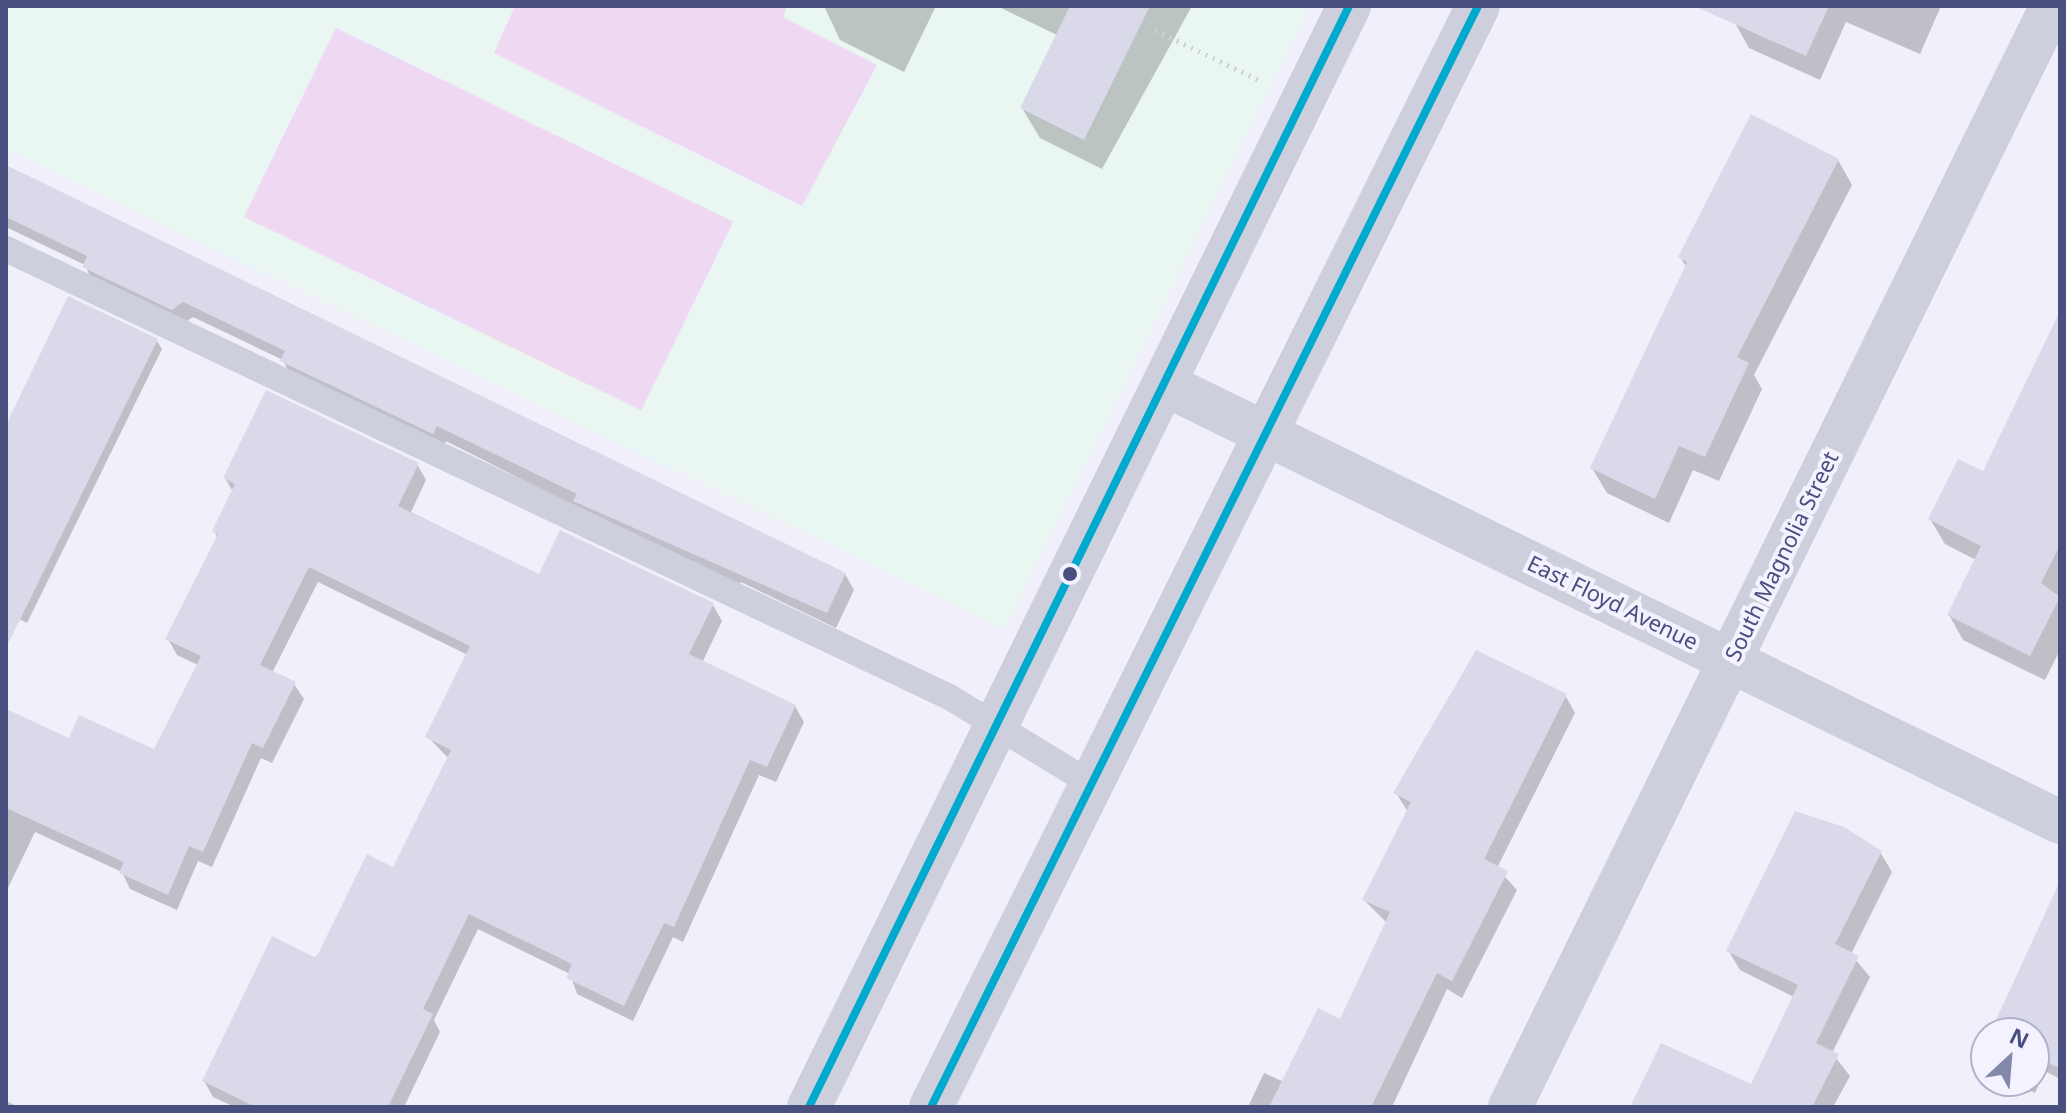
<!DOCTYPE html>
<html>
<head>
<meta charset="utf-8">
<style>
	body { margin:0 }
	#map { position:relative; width:2066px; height:1113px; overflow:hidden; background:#f0effa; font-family:"Noto Sans",sans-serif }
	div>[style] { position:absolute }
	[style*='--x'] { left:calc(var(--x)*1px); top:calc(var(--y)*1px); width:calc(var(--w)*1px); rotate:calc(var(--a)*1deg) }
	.education>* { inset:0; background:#eaf6f1 }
	.green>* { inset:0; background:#efd8f2; transform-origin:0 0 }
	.shadow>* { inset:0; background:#0003 }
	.building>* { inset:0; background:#d9d9ea }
	.path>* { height:5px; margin-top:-2.5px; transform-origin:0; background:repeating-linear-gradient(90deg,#ced0dd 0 2px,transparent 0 8px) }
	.service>* { height:26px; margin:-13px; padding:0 13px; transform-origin:13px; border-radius:13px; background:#cdcfdc }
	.minor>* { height:44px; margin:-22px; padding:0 22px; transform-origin:22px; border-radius:22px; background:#cdcfdc }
	.secondary>* { height:44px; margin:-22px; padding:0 22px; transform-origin:22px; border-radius:22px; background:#cdcfdc }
	.bus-1>* { height:8px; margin:-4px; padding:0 4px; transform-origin:4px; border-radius:4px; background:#00a9ce }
	.dots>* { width:22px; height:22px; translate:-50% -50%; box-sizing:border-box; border:4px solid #f4f2ff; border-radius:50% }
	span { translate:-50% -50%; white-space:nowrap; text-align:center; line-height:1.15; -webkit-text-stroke:8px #f4f2ff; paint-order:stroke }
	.street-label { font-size:22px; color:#494f7e }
	.frame { position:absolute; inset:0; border:8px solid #494f7e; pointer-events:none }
	.north { position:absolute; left:1970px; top:1017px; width:80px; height:80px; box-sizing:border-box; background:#f4f2ff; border:2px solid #b0b1cb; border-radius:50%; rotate:26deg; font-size:22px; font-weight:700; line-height:32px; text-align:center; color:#494f7e }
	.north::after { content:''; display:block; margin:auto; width:28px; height:36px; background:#8387a9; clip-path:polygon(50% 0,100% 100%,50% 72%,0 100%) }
</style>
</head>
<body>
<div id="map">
	<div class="education">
		<i style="clip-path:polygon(6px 6px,1310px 6px,1005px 629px,6px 149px)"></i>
	</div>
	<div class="green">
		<i style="clip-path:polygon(515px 6px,787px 6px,783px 17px,877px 65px,802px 206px,494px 53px)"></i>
		<i style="left:336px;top:28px;width:442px;height:210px;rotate:26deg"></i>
	</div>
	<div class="shadow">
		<i style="clip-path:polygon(824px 6px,936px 6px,904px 72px,840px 40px)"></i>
		<i style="clip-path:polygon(997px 6px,1192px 6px,1102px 169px,1040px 138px,1022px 108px,1057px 35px)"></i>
		<i style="clip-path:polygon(1742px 6px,1941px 6px,1920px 54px,1846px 22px,1820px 80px,1749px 48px,1735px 23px)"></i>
		<i style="clip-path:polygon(1838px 160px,1852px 185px,1754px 375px,1762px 389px,1719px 481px,1693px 470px,1669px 523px,1607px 493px,1592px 468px,1687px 268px,1680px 257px)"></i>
		<i style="clip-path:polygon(6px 167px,845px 574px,854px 590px,836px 628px,741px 582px,738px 589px,446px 441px,442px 449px,291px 377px,283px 360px,193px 317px,182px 325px,93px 283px,85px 265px,6px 227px)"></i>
		<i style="clip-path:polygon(2060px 316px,2060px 650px,2045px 680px,1963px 640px,1949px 615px,1976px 560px,1945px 544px,1930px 519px,1984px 474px)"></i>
		<i style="clip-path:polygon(157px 341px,162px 349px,27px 623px,6px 612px,6px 429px)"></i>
		<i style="clip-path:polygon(417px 464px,426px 480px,411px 512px,540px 577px,713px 605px,722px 621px,702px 663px,795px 706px,804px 722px,776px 782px,759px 775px,683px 942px,673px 937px,633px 1021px,577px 994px,570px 974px,478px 929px,434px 1020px,440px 1032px,404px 1107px,235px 1107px,213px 1097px,204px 1081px,394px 870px,449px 759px,428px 737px,468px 655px,318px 582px,272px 673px,294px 684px,304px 699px,272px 763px,261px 758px,212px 867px,198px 861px,177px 910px,130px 889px,122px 872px,35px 832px,6px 892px,6px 711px,70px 740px,155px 752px,198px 665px,177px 655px,168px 639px,218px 538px,214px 531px,233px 492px,225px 478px)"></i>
		<i style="clip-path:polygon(1565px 695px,1575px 713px,1497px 868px,1517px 890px,1462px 998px,1447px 989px,1392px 1107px,1248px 1107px,1264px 1073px,1284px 1082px,1341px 1022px,1387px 923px,1364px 900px,1408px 812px,1396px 793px)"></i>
		<i style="clip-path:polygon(1880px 852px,1892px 872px,1851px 954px,1870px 977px,1832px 1053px,1850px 1076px,1833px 1107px,1632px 1107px,1752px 1086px,1794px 997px,1740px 970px,1728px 950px)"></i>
		<i style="clip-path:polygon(2060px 957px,2060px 1079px,2045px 1071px,2035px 1093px,2011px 1081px,2034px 1081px,2034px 1033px,1992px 1033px)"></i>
		<i style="clip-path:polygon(6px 1101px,19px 1107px,6px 1107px)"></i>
	</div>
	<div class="building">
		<i style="clip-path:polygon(1070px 6px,1150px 6px,1084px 140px,1020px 108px)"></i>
		<i style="clip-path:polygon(1694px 6px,1829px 6px,1806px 56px)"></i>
		<i style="clip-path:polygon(1751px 114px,1839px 159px,1737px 357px,1749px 363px,1705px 457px,1679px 446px,1655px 499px,1590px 468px,1687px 262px,1678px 257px)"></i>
		<i style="clip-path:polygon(6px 165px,846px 573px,827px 613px,573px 501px,577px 494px,437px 426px,433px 434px,280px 361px,285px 351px,183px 302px,172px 310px,82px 267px,87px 256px,6px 217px)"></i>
		<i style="clip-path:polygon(68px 296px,158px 339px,6px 648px,6px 425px)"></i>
		<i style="clip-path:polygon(2060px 311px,2060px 545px,2041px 583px,2060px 597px,2030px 656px,1947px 615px,1981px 546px,1928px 519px,1958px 459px,1983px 471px)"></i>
		<i style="clip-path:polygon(266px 390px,419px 463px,398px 506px,539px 574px,560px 530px,714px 603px,689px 654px,796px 705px,767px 767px,750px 760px,674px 927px,664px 923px,624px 1006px,566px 978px,572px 964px,469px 914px,423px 1009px,433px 1014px,388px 1107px,256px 1107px,202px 1081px,272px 936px,316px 958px,367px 854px,393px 867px,451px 750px,425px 737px,470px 646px,309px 567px,260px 665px,296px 682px,263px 748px,252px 743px,203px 852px,189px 846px,168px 895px,119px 873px,124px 862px,6px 808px,6px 709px,69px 738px,79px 715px,154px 749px,201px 656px,165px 639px,218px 534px,212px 531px,235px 484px,223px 478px)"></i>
		<i style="clip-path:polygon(1476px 650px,1567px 694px,1484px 859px,1508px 871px,1452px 981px,1437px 973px,1371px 1107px,1269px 1107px,1318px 1008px,1340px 1019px,1390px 912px,1362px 900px,1411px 802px,1393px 793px)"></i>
		<i style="clip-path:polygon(1795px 811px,1844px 827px,1882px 851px,1835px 944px,1859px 956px,1816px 1043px,1839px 1054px,1812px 1107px,1630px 1107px,1661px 1043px,1751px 1084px,1798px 985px,1726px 951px)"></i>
		<i style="clip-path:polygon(2060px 881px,2060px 1068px,2034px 1058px,2034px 1033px,1990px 1033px)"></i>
	</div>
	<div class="path">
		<i style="--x:1155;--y:30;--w:115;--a:25.7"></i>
	</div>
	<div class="service">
		<i style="--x:6;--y:249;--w:1046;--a:25.41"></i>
		<i style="--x:951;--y:698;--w:165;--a:31.4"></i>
	</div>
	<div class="minor">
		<i style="--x:1164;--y:384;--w:997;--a:26.05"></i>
		<i style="--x:1510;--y:1107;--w:1227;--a:-63.79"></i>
	</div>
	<div class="secondary">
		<i style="--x:809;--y:1107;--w:1226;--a:-63.87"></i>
		<i style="--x:931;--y:1107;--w:1229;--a:-63.58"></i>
	</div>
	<div class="bus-1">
		<i style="--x:809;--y:1107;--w:1226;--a:-63.87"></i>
		<i style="--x:931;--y:1107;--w:1229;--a:-63.58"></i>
	</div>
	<div class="dots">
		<i style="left:1070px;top:574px;background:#494f7e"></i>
	</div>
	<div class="street-label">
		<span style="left:1781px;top:556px;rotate:-64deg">South Magnolia Street</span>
		<span style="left:1613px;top:602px;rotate:26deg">East Floyd Avenue</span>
	</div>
	<div class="frame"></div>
	<div class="north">N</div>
</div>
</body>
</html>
